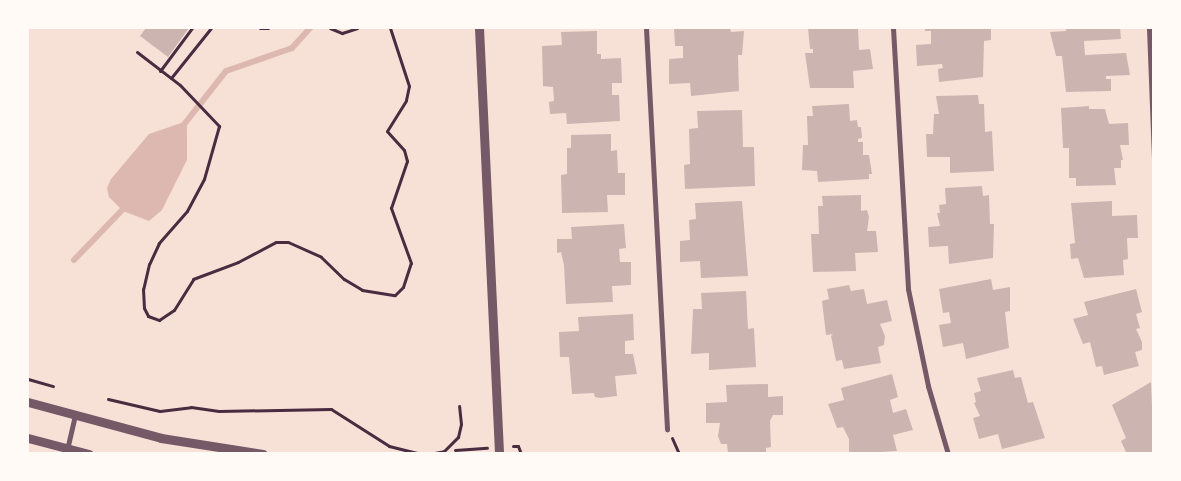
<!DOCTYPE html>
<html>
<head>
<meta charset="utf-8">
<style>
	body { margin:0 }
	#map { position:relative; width:1181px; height:481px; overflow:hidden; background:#f7e1d7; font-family:"Archivo Narrow",sans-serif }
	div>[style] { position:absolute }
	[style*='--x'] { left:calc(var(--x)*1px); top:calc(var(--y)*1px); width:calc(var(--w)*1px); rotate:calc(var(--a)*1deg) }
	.water>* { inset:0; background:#dcb8b0 }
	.stream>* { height:6px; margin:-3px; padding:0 3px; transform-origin:3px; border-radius:3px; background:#dcb8b0 }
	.building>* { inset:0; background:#ccb4b1 }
	.path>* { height:3px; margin:-1.5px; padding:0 1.5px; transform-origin:1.5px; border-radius:1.5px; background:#4a2c40 }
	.minor>* { height:5px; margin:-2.5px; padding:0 2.5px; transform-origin:2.5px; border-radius:2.5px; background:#755966 }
	.tertiary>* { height:9px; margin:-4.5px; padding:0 4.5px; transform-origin:4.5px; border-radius:4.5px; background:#755966 }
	span { translate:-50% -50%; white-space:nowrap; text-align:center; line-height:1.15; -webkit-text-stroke:5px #fffaf5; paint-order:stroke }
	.frame { position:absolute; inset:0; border:29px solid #fffaf5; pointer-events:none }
</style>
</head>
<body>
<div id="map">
	<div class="water">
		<i style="clip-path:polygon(187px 121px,187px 160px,162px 210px,149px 221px,123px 211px,109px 197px,107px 188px,111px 179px,149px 134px)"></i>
	</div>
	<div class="stream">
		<i style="--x:182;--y:127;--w:71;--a:-51.8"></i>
		<i style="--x:226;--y:71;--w:70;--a:-19.2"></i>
		<i style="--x:292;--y:48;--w:27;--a:-48"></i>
		<i style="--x:74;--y:260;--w:76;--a:-46.1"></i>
	</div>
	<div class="building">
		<i style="clip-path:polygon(146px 28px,189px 28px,168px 57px,140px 36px)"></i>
		<i style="clip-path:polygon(674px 28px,730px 28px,731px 32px,744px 31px,742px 55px,738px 55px,739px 91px,691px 96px,690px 83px,669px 84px,669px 59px,683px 58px,683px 46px,675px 46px)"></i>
		<i style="clip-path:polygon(808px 28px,858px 28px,859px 50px,870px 49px,873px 69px,853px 71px,854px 88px,810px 88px,805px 53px,813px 53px,813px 49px,810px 49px)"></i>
		<i style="clip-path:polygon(925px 28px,991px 28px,991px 40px,984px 41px,983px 77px,939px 82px,938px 69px,943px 68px,942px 64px,917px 66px,916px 45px,931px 44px,931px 31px,925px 31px)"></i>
		<i style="clip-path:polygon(1066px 28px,1120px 28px,1121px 39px,1084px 41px,1085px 55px,1126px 53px,1130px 75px,1106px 76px,1106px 79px,1111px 79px,1111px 91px,1066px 92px,1062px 56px,1056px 56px,1050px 32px,1066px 31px)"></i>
		<i style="clip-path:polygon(597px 31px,597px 54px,601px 54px,601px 59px,621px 58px,622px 83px,612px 83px,612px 95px,619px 95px,620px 121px,567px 124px,566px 113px,550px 114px,549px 102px,554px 101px,553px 87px,543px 86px,542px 46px,562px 45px,561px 32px)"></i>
		<i style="clip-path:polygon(978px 95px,979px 104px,984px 104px,985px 132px,992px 131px,994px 171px,950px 173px,950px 157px,927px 157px,926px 134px,933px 134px,934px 114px,939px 114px,936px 96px)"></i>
		<i style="clip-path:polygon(849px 104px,850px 121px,857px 120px,858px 127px,861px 127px,862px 138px,858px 139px,858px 142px,863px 142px,863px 155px,869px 155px,872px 174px,869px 174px,869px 179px,818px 182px,817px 171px,802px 170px,803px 145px,808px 145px,807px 116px,813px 116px,812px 106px)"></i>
		<i style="clip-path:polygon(1089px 106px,1089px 109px,1105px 109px,1109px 124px,1128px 123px,1129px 145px,1120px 145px,1123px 160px,1121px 160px,1121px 168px,1114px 168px,1116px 185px,1076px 186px,1076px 178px,1069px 178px,1069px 148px,1063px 148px,1061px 108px)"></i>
		<i style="clip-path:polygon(742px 110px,743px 147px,754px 147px,755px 186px,685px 189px,684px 165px,690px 164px,689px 129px,698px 128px,697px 111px)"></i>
		<i style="clip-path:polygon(611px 134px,611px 151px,617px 150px,618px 173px,625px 173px,625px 195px,607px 195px,608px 212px,562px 213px,561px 175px,567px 174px,567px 148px,571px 148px,571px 135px)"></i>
		<i style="clip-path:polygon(982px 186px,983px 196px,989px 195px,990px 224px,994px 224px,993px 258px,949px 264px,948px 246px,929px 247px,928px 227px,940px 226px,937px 213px,940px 213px,939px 205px,946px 204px,945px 188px)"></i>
		<i style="clip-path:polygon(861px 195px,861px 211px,867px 210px,869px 217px,867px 231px,876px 231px,878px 252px,855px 253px,856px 271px,813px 272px,811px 234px,819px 234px,818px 206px,823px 206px,822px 196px)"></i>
		<i style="clip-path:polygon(742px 201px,748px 276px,701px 278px,700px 261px,680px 262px,680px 241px,690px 240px,689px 220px,696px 219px,695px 203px)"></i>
		<i style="clip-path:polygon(1112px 201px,1112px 216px,1137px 215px,1138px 238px,1127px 238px,1128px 259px,1123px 260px,1124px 275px,1084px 278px,1078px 258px,1071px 259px,1070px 244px,1075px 243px,1071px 203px)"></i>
		<i style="clip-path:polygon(624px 224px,626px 248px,619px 249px,620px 262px,631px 262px,631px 285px,612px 286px,613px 302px,566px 304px,564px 265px,561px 252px,557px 253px,557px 239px,572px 239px,571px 227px)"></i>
		<i style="clip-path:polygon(991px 279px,993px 290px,1010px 287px,1010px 311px,1005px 312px,1009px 348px,966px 359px,963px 343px,943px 347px,939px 325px,951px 323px,949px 312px,943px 313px,939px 289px)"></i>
		<i style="clip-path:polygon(849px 285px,851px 291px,864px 289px,867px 304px,887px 300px,892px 321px,880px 324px,885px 336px,884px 345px,878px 347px,881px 363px,844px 369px,842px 360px,836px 361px,831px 336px,833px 334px,826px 335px,822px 301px,829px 299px,827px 289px)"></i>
		<i style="clip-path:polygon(1136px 289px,1142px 312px,1136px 314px,1140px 328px,1136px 329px,1142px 342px,1142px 350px,1135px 352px,1139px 366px,1104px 375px,1102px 366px,1096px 367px,1090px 342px,1083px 344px,1073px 319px,1088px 315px,1084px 302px)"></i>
		<i style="clip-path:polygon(746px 291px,748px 329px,754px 328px,756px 367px,709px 370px,709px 353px,691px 354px,693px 309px,702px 309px,701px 293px)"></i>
		<i style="clip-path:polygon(633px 314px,634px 340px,625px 341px,625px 354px,633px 354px,637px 374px,615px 376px,617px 396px,600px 398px,595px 397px,594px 393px,572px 394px,569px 357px,560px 357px,559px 332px,579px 331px,578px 317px)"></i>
		<i style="clip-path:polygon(1013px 370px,1015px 378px,1021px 377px,1028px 403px,1033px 402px,1045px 438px,1002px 449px,998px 434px,979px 439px,973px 418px,980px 416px,974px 403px,976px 402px,974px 393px,981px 391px,977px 378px)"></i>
		<i style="clip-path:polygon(892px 374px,898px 397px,890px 400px,893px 413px,906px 409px,913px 430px,893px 435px,897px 451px,849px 454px,849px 439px,843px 427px,837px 428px,828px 404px,844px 400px,841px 388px)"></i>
		<i style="clip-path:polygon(1151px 382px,1154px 454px,1127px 454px,1121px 441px,1126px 438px,1112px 405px)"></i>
		<i style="clip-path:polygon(768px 384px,768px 397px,783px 396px,783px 415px,773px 415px,770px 421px,771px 447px,766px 448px,766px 454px,728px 454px,727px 444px,721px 444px,718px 436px,720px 423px,706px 423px,706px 403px,727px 402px,726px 385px)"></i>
	</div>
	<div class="path">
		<i style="--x:260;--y:28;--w:8;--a:0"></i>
		<i style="--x:330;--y:28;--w:13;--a:23"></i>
		<i style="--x:342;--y:33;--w:16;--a:-18"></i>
		<i style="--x:137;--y:52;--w:54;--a:37.5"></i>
		<i style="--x:180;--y:85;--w:57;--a:46.4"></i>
		<i style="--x:219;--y:126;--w:55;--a:105.8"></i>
		<i style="--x:204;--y:179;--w:36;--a:118"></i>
		<i style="--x:187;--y:211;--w:43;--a:131.2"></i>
		<i style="--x:159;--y:243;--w:23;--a:115"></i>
		<i style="--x:149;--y:264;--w:26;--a:103"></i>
		<i style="--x:143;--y:289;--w:19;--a:87"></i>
		<i style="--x:144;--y:308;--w:9;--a:63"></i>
		<i style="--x:148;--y:316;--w:12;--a:20"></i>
		<i style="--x:159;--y:320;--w:18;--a:-34"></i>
		<i style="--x:174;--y:310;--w:36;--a:-58"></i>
		<i style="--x:193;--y:279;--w:48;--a:-20.7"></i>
		<i style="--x:238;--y:262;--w:43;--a:-27.8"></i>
		<i style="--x:276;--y:242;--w:12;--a:0"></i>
		<i style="--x:288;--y:242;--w:36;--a:24"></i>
		<i style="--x:321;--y:257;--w:32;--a:44"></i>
		<i style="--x:344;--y:279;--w:21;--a:31"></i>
		<i style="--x:362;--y:290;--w:33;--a:9"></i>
		<i style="--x:395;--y:295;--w:11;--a:-45"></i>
		<i style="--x:403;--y:287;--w:25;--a:-72"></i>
		<i style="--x:411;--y:263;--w:59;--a:-110"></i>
		<i style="--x:391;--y:208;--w:50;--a:-71.2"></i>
		<i style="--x:407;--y:161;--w:11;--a:-105"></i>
		<i style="--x:404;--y:150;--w:25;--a:-132"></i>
		<i style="--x:387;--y:131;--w:36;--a:-58"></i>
		<i style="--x:406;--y:100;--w:14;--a:-78"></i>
		<i style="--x:409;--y:86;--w:61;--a:-108.1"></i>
		<i style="--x:160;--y:71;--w:54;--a:-53.3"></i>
		<i style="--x:171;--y:78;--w:64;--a:-51.3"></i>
		<i style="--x:28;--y:379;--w:26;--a:16"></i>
		<i style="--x:108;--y:399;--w:53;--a:13"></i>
		<i style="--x:160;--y:411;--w:31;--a:-7"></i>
		<i style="--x:191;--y:407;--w:28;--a:8"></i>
		<i style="--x:219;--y:411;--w:112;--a:-1"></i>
		<i style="--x:331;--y:409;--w:69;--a:32.5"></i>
		<i style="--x:389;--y:446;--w:33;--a:14"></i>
		<i style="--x:672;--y:438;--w:17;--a:66"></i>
		<i style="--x:513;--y:446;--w:5;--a:0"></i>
		<i style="--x:518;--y:446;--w:9;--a:69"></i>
		<i style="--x:455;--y:450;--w:32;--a:-4"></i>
		<i style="--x:429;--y:454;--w:15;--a:-11"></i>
		<i style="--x:444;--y:451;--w:20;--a:-45"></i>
		<i style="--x:458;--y:437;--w:13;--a:-77"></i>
		<i style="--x:461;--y:424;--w:18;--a:-96"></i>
	</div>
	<div class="minor">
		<i style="--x:646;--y:28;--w:402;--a:87"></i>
		<i style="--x:893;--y:28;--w:261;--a:86.7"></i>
		<i style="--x:908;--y:289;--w:99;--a:78.3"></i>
		<i style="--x:928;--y:386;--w:71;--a:73.6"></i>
		<i style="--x:1149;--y:28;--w:133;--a:87.8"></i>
		<i style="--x:66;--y:454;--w:39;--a:-77"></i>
	</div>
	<div class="tertiary">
		<i style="--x:479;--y:28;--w:426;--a:87.3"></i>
		<i style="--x:28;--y:402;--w:138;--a:15.1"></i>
		<i style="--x:161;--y:438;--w:103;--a:8.9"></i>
		<i style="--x:28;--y:438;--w:63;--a:14.7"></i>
	</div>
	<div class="frame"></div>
</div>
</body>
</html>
